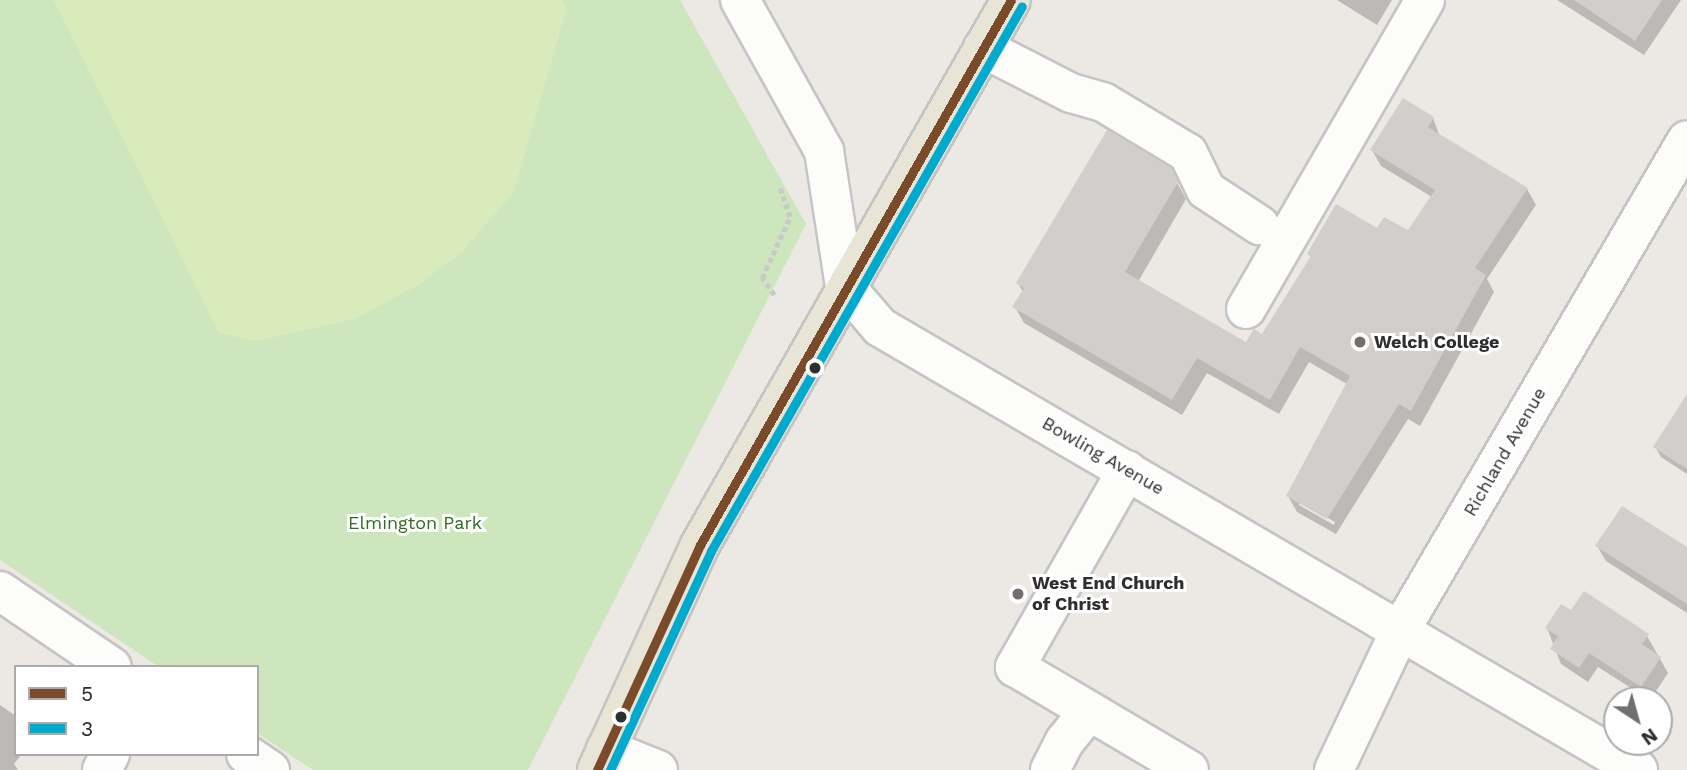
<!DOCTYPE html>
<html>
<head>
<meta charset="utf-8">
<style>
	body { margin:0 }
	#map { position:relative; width:1687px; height:770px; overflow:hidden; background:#ece8e4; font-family:"Work Sans",sans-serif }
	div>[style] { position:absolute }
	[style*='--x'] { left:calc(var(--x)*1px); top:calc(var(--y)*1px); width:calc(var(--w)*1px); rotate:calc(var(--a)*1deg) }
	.green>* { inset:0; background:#cee6be }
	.pitch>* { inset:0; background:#d9eabb }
	.shadow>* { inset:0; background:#0003 }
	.building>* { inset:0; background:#d1cecb }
	.path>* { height:4.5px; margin-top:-2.25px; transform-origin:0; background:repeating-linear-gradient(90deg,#c9c9c8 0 5px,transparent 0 8.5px) }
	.roads { filter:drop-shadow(2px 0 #c5c4c5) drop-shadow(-2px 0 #c5c4c5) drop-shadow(0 2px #c5c4c5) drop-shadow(0 -2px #c5c4c5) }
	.minor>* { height:38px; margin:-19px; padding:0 19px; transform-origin:19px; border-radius:19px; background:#fcfcfb }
	.major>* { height:38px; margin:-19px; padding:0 19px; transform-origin:19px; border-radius:19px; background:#e8e4d6 }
	.bus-1>* { height:9px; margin:-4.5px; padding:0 4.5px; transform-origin:4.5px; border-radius:4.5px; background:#7a4b2a }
	.bus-2>* { height:9px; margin:-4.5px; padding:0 4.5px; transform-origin:4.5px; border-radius:4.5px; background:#00a9ce }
	.dots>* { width:19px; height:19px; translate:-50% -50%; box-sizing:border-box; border:4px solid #fff; border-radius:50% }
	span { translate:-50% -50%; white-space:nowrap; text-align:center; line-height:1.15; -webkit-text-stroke:6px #fff; paint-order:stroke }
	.poi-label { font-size:18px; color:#2e2e2e; font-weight:700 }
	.left { translate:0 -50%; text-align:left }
	.street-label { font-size:18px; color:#2e2e2e }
	.park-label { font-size:18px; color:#2c6e1b }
	.legend { position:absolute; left:14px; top:665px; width:245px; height:91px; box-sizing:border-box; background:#fff; border:2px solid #ababab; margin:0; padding:9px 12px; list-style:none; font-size:21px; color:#2e2e2e }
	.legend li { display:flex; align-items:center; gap:14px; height:35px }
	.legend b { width:35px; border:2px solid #ababab }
	.north { position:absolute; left:1603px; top:686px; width:70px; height:70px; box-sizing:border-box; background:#fff; border:2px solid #ababab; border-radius:50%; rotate:144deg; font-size:19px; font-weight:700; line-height:28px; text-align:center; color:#2e2e2e }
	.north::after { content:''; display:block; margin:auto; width:24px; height:32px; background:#706f6e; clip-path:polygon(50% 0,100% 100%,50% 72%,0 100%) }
</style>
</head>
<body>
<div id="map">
	<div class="green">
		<i style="clip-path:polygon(0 0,54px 0,93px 76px,255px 341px,357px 318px,513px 193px,566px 9px,561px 0,680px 0,806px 224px,528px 770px,313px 770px,257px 733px,257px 667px,159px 667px,0 560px)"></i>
	</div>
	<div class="pitch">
		<i style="clip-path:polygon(54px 0,561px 0,566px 8px,513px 193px,462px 252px,418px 285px,357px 318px,255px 341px,219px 333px)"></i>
	</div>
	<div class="shadow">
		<i style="clip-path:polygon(1337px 0,1392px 0,1377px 25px)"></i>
		<i style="clip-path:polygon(1557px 0,1681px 0,1644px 55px)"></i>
		<i style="clip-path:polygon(evenodd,1433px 118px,1440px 137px,1527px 189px,1536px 205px,1487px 279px,1494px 292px,1420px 426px,1408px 419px,1336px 534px,1297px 512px,1288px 496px,1347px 384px,1309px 362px,1279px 414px,1207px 373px,1182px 415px,1024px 323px,1015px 307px,1023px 292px,1018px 283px,1170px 170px,1186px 199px,1138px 282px,1246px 345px,1263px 337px,1311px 258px,1309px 254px,1378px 231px,1408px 233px,1432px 197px,1381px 166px,1372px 150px,1433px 118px,1299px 501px,1335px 522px,1334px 525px,1299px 505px,1299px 501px)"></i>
		<i style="clip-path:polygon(1687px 416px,1687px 474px,1661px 457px,1655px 447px)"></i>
		<i style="clip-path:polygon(1597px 546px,1687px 549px,1687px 613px,1606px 561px)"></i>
		<i style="clip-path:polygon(1571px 613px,1647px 636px,1668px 673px,1650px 700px,1598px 667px,1588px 682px,1561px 664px,1547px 628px)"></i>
		<i style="clip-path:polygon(0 705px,16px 716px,16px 754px,22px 754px,14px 764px,18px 770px,0 770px)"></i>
	</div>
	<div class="building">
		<i style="clip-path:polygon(1574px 0,1662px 0,1635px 41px)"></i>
		<i style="clip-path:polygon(1403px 98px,1434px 117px,1428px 127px,1528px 188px,1475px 268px,1486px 275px,1411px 411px,1399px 404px,1327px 519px,1286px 496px,1350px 376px,1300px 347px,1270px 400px,1197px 358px,1172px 400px,1012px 307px,1024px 288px,1016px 283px,1107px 130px,1171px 168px,1178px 182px,1125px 272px,1246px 342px,1254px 329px,1262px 334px,1311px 256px,1307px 254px,1336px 204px,1377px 228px,1384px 217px,1408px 230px,1435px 190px,1370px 150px)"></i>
		<i style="clip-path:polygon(1687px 394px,1687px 469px,1653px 447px)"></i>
		<i style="clip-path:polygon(1622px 506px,1687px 547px,1687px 604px,1595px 546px)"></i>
		<i style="clip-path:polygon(1584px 591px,1649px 634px,1642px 644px,1661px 657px,1641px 687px,1589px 653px,1579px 668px,1550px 649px,1558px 636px,1545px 628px,1561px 604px,1571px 610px)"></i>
	</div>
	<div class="path">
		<i style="--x:774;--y:295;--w:21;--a:-125"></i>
		<i style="--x:762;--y:278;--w:67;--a:-65.3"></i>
		<i style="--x:790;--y:217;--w:31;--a:-109"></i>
	</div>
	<div class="roads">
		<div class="minor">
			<i style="--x:740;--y:0;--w:173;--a:60.9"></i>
			<i style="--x:824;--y:151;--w:137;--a:81.2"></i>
			<i style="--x:845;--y:286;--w:54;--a:49.5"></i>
			<i style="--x:880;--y:327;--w:878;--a:30.3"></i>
			<i style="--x:983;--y:48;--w:99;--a:27.1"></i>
			<i style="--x:1071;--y:93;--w:33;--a:16"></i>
			<i style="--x:1103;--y:102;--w:99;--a:31"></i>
			<i style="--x:1188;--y:153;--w:41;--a:64.1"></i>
			<i style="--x:1206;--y:190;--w:64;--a:33.4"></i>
			<i style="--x:1246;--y:309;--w:357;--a:-59.9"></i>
			<i style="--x:1127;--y:470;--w:227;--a:119.6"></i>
			<i style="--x:1015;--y:667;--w:202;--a:30.6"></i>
			<i style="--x:0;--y:591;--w:135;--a:34.2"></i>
			<i style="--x:606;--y:749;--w:56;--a:22"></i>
			<i style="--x:246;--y:754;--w:29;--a:34"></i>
			<i style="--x:102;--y:770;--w:18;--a:-63"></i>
			<i style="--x:1050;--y:770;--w:33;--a:-63"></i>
			<i style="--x:1065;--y:741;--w:38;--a:-51"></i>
			<i style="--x:1334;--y:770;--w:156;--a:-64.6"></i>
			<i style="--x:1401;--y:629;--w:566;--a:-59.68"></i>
		</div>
		<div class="major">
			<i style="--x:597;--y:770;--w:247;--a:-65.4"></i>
			<i style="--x:700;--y:545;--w:627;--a:-60.29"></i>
		</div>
	</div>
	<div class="bus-1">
		<i style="--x:597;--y:770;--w:247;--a:-65.4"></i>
		<i style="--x:700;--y:545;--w:627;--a:-60.29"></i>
	</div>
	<div class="bus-2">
		<i style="--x:610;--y:770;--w:241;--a:-65.2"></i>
		<i style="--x:711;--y:551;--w:627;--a:-60.29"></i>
	</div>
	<div class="dots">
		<i style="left:1360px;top:342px;background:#706f6e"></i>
		<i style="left:815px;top:368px;background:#2e2e2e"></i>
		<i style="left:1018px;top:594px;background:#706f6e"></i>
		<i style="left:621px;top:717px;background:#2e2e2e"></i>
	</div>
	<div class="poi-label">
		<span class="left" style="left:1374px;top:342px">Welch College</span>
		<span class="left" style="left:1032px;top:594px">West End Church<br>of Christ</span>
	</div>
	<div class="street-label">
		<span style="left:1505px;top:452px;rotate:-60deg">Richland Avenue</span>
		<span style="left:1103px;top:456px;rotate:30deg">Bowling Avenue</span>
	</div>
	<div class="park-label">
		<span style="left:415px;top:523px">Elmington Park</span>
	</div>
	<ul class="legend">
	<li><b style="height:9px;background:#7a4b2a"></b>5</li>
	<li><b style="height:9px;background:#00a9ce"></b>3</li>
	</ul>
	<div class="north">N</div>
</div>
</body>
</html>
